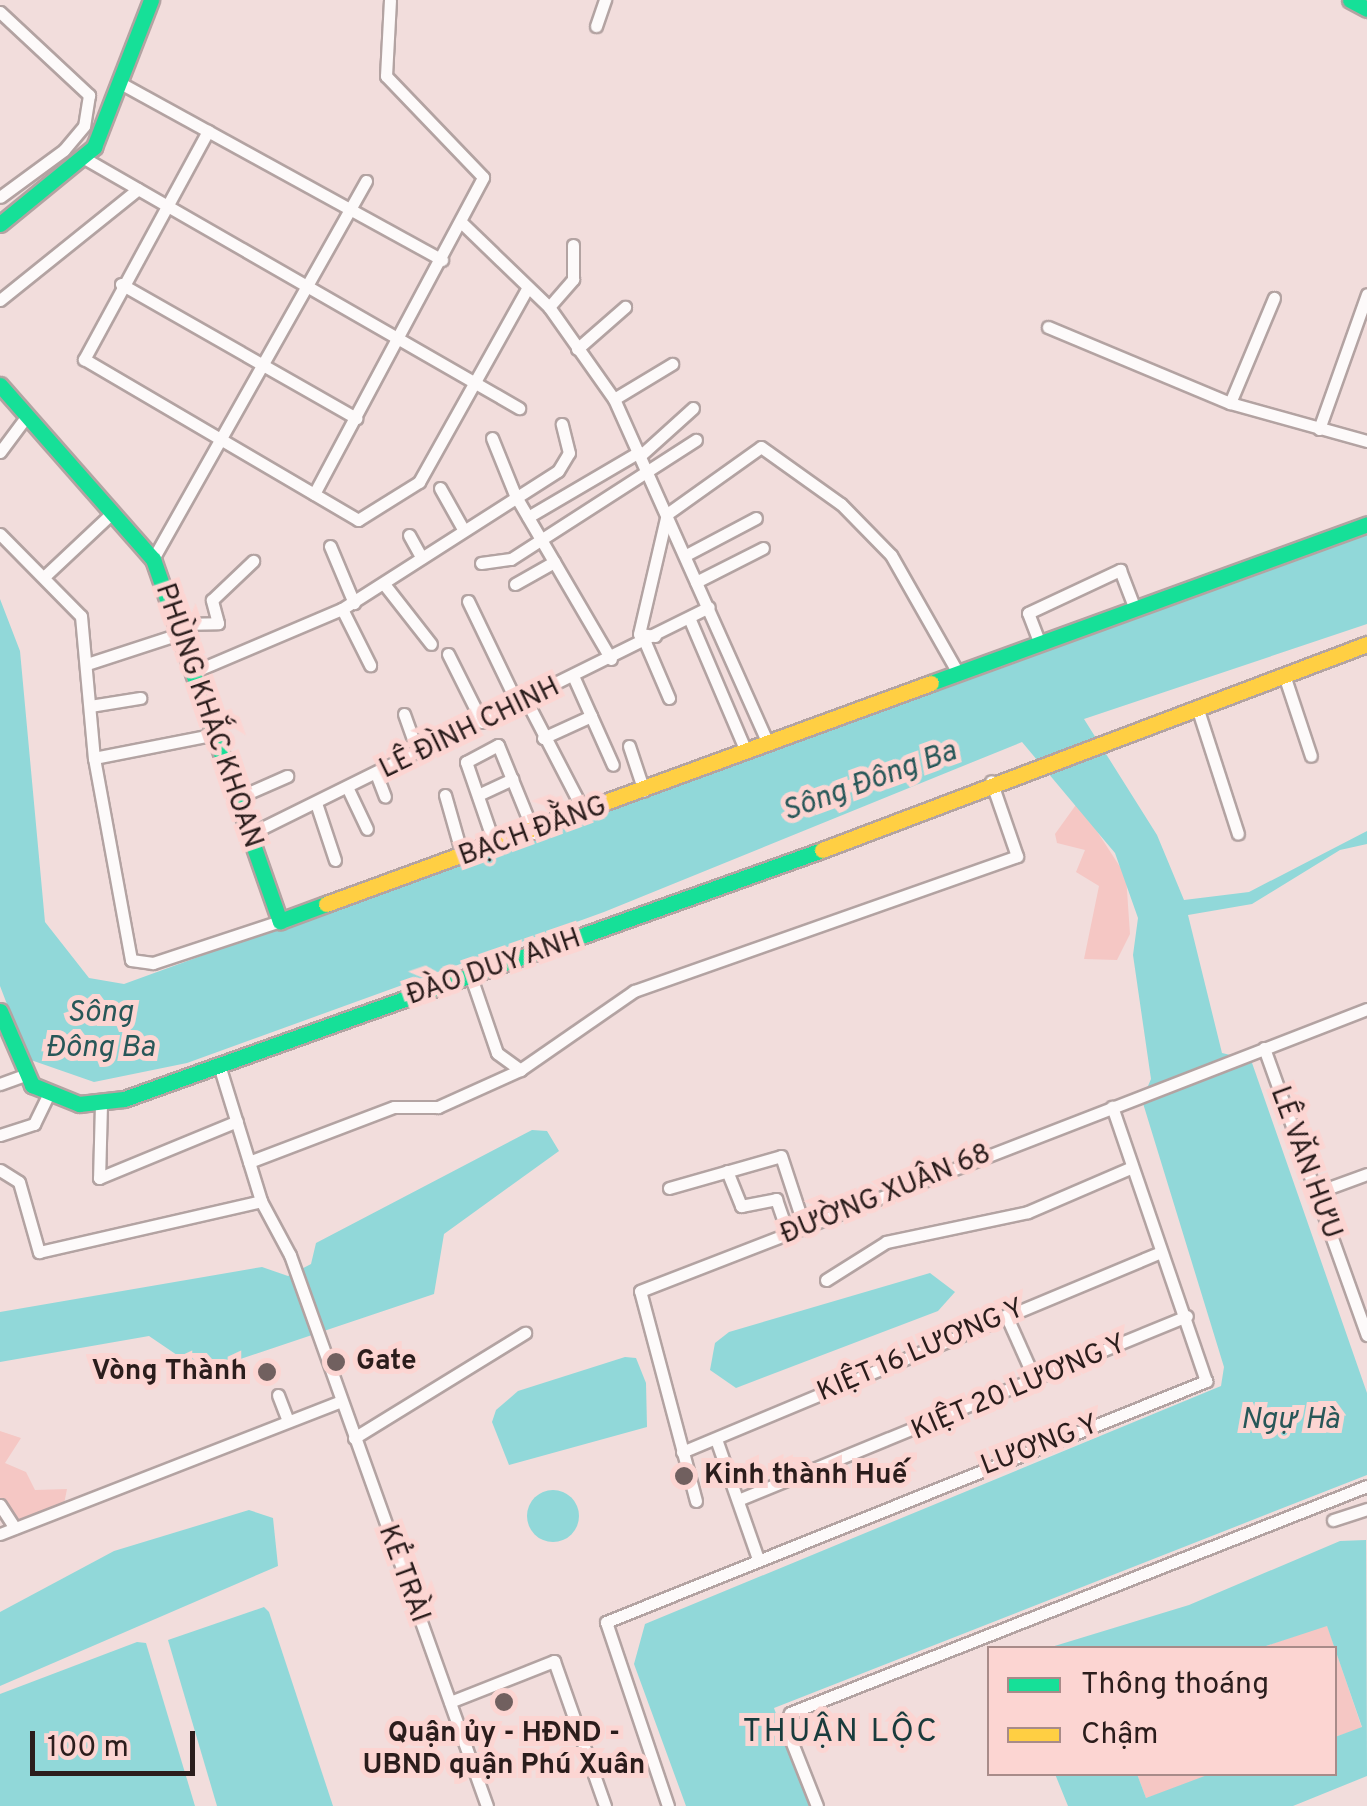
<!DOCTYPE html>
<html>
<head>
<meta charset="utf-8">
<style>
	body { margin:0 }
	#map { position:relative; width:1367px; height:1806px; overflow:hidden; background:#f2dddc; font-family:Overpass,sans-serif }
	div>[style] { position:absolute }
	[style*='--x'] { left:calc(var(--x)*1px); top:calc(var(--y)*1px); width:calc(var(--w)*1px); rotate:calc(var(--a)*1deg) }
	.green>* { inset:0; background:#f5c7c4 }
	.water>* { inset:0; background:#91d8d9 }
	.round { border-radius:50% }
	.roads { filter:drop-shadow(2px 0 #b3a3a2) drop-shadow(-2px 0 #b3a3a2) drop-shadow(0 2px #b3a3a2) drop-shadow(0 -2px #b3a3a2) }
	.street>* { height:11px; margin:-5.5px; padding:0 5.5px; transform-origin:5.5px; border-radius:5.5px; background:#fdfafa }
	.fast>* { height:15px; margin:-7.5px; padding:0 7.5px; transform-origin:7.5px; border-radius:7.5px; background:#16e098 }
	.slow>* { height:15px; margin:-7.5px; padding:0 7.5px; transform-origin:7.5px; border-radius:7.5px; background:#ffcf43 }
	.dots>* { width:28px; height:28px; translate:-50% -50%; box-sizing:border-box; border:5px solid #fcd5d2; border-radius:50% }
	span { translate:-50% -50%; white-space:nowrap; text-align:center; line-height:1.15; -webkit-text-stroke:10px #fcd5d2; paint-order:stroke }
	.street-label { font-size:28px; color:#2b1d1c }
	.poi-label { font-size:28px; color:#2b1d1c; font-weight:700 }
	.left { translate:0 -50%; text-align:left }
	.right { translate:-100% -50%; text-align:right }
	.water-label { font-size:30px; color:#275758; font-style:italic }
	.quarter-label { font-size:32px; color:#193b3c; letter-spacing:2.5px }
	.legend { position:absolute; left:987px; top:1646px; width:350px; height:130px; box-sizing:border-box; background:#fcd5d2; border:2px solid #a88b89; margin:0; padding:12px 18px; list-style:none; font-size:30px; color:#2b1d1c }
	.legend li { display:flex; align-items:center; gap:20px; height:50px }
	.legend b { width:50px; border:2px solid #a88b89 }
	.scale { position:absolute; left:30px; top:1731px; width:165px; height:45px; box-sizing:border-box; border:5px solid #2b1d1c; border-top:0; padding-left:12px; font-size:30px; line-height:35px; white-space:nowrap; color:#2b1d1c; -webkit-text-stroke:8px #fcd5d2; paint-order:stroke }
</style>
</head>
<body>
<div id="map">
	<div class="green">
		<i style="clip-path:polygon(1078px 802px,1126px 876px,1130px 934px,1117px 960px,1084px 959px,1099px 886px,1076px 872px,1085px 850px,1057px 843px,1055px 834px)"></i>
		<i style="clip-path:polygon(0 1431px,21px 1438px,5px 1463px,26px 1472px,35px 1490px,67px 1489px,64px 1504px,14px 1538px,0 1497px)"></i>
		<i style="clip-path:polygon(1327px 1625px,1362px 1728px,1335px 1737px,1334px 1648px,1260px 1648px)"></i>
		<i style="clip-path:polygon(1137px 1774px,1210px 1774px,1211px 1777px,1146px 1798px)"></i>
	</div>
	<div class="water">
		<i style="clip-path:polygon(1367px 533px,1367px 624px,1084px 719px,1157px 835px,1184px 900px,1249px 892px,1367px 831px,1367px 844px,1340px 850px,1252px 904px,1188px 915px,1222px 1053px,1251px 1060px,1367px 1393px,1367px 1475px,774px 1708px,809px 1806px,686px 1806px,634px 1664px,645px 1624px,1221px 1386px,1224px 1367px,1142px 1100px,1151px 1079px,1133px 955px,1138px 918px,1115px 853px,1022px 742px,604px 912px,187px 1063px,94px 1082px,28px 1059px,0 986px,0 599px,20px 651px,45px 922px,89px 978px,124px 984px)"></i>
		<i style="clip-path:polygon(532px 1130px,547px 1131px,559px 1151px,444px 1234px,434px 1294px,202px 1372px,149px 1336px,0 1362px,0 1312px,262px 1267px,288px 1276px,311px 1264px,316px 1243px)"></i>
		<i style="clip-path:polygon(930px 1273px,955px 1292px,938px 1311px,736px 1388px,710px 1370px,715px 1343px,729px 1332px)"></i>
		<i style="clip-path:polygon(625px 1357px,636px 1358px,646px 1383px,647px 1427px,509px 1465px,492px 1422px,496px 1410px,518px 1391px)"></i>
		<i class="round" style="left:527px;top:1490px;width:52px;height:52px"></i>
		<i style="clip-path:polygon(249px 1510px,273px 1518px,278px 1566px,0 1686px,0 1612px,114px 1551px)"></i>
		<i style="clip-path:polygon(1366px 1540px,1367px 1776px,1293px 1806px,1068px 1806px,1055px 1774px,1137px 1774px,1146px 1798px,1210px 1774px,1334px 1774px,1335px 1737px,1362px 1727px,1327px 1626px,1260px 1648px,1048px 1648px,1189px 1605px,1340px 1541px)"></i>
		<i style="clip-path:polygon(264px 1607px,269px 1612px,333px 1806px,217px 1806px,168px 1640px)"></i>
		<i style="clip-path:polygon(137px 1642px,146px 1643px,195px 1806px,0 1806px,0 1694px)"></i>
	</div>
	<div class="roads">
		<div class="street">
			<i style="--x:0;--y:12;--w:122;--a:43"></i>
			<i style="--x:89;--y:95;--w:31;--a:99"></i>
			<i style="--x:84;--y:126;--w:31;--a:130"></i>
			<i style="--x:64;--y:150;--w:79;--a:143.7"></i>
			<i style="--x:596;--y:26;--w:28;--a:-71"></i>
			<i style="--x:124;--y:85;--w:363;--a:28.8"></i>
			<i style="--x:208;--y:131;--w:260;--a:118.5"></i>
			<i style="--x:84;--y:359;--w:318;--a:30.4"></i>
			<i style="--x:358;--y:520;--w:72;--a:-31.9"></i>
			<i style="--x:419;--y:482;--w:221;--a:-60.8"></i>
			<i style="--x:84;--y:158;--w:502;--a:29.89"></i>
			<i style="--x:462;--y:223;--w:121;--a:44"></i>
			<i style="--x:549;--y:307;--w:113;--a:54.8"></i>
			<i style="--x:614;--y:399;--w:377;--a:65.9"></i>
			<i style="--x:121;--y:284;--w:271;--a:29.7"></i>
			<i style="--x:0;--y:300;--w:177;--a:-38.8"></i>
			<i style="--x:549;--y:307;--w:37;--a:-49"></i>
			<i style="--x:573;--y:279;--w:34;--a:-90"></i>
			<i style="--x:1048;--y:327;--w:197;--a:22.7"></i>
			<i style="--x:1230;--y:403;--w:142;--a:15.5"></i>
			<i style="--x:577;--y:349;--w:64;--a:-41.2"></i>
			<i style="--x:614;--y:399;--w:68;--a:-31.1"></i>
			<i style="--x:1230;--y:403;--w:114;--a:-67.3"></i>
			<i style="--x:1319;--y:429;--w:143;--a:-70.4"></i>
			<i style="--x:492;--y:438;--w:61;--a:68"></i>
			<i style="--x:515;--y:495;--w:190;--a:59.7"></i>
			<i style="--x:0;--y:452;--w:44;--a:-53.4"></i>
			<i style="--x:641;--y:455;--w:70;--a:-42.1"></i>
			<i style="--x:440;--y:488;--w:47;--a:60.7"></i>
			<i style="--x:314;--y:494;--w:359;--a:-61.9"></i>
			<i style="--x:483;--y:177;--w:140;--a:-133.8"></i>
			<i style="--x:386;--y:76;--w:76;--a:-87"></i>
			<i style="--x:528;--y:517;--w:129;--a:-30.4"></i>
			<i style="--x:0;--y:534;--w:115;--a:45.4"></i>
			<i style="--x:81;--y:616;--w:143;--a:84.8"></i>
			<i style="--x:94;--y:758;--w:205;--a:79.6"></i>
			<i style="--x:131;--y:960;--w:22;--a:8"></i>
			<i style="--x:153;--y:963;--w:134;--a:-18.3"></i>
			<i style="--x:409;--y:535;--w:26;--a:61"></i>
			<i style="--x:330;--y:546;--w:62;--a:67.2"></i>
			<i style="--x:686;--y:555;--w:79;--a:-27.9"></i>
			<i style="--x:153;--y:559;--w:434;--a:-60.6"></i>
			<i style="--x:481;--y:563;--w:30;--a:-8"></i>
			<i style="--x:511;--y:559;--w:220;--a:-32.8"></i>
			<i style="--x:47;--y:574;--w:88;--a:-43.2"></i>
			<i style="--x:696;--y:582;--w:75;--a:-26.9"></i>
			<i style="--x:384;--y:584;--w:76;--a:51.9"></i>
			<i style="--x:515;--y:584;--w:45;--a:-29.4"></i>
			<i style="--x:468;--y:601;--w:115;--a:64.3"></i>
			<i style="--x:342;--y:609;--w:63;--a:63.4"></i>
			<i style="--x:690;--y:620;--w:142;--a:66.9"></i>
			<i style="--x:179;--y:624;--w:39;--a:-1"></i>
			<i style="--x:218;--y:623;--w:24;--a:-105"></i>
			<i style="--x:212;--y:600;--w:57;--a:-43.6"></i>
			<i style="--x:655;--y:636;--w:16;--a:-173"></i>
			<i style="--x:639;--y:634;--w:123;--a:-76.9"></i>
			<i style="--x:667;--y:514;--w:115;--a:-35.5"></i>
			<i style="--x:761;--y:447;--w:98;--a:35.5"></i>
			<i style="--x:841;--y:504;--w:71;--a:45.6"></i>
			<i style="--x:891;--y:555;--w:136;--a:60.4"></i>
			<i style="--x:645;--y:642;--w:61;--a:66.8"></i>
			<i style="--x:1040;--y:644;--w:33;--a:-111"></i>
			<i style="--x:1028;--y:613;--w:102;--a:-25.1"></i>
			<i style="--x:1120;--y:570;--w:42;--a:69"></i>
			<i style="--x:448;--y:654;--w:76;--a:63.4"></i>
			<i style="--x:87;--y:664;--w:100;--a:-18.1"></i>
			<i style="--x:191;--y:673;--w:164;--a:-23"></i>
			<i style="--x:342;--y:609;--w:256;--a:-32.6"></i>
			<i style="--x:558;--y:471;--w:21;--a:-59"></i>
			<i style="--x:569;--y:453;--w:30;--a:-104"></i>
			<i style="--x:1284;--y:675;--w:85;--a:71.6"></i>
			<i style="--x:574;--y:678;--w:95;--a:65.9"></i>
			<i style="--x:526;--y:700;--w:128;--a:62.6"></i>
			<i style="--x:90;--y:706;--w:51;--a:-9.1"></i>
			<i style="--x:1197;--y:707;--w:133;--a:72.1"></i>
			<i style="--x:404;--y:714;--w:41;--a:70.3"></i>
			<i style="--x:543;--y:738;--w:53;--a:-24.6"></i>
			<i style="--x:629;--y:746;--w:47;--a:71.6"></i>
			<i style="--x:94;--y:758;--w:124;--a:-11.1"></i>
			<i style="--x:377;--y:776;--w:22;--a:69"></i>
			<i style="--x:348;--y:789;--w:44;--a:64.6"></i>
			<i style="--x:445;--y:795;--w:66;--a:74.1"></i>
			<i style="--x:478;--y:795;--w:38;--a:-25"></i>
			<i style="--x:237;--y:798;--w:55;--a:-23.7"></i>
			<i style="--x:316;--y:803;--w:60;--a:71.6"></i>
			<i style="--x:248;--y:835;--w:514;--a:-26.32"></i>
			<i style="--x:495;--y:846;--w:89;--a:-109"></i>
			<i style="--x:466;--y:762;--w:36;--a:-28"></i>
			<i style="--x:498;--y:745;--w:95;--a:67.8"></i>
			<i style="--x:471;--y:977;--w:80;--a:71.1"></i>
			<i style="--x:497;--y:1053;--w:29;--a:36"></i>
			<i style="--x:1264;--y:1048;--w:305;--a:70.3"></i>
			<i style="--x:219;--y:1065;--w:142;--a:72.8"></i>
			<i style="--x:261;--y:1201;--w:61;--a:61.8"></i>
			<i style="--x:290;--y:1255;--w:585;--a:70.33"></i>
			<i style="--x:0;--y:1084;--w:23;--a:-20"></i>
			<i style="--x:101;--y:1104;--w:74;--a:91.5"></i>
			<i style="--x:99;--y:1178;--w:149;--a:-22.4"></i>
			<i style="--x:0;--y:1135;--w:36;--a:-18"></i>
			<i style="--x:34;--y:1124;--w:34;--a:-64"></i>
			<i style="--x:249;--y:1162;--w:155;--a:-20.8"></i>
			<i style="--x:394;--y:1107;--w:44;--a:0"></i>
			<i style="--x:438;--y:1107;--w:90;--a:-24.3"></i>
			<i style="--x:520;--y:1070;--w:139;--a:-34.7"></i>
			<i style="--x:634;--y:991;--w:406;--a:-19.4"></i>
			<i style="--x:1017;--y:856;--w:79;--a:-109.1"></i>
			<i style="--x:0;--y:1170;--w:22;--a:32"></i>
			<i style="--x:19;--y:1182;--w:73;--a:74.1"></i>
			<i style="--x:39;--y:1252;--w:228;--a:-12.9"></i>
			<i style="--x:727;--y:1171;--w:38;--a:68"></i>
			<i style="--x:741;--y:1206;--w:36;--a:-11"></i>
			<i style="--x:776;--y:1199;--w:39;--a:71"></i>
			<i style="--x:669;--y:1188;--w:116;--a:-15.9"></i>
			<i style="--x:781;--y:1156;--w:77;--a:71.8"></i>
			<i style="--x:1315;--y:1193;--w:55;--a:-20.1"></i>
			<i style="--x:826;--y:1280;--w:71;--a:-32.3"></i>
			<i style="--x:886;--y:1242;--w:145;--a:-11.9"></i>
			<i style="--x:1028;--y:1212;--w:111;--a:-23.3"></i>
			<i style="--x:1006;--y:1315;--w:73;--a:65.9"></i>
			<i style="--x:278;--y:1395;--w:28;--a:69"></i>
			<i style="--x:354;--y:1438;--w:201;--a:-31.6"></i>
			<i style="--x:716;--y:1439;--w:127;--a:70.7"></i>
			<i style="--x:682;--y:1452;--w:519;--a:-22.66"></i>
			<i style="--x:738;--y:1500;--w:485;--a:-22.3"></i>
			<i style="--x:696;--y:1501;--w:217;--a:-104.9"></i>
			<i style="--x:640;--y:1291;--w:780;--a:-21.2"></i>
			<i style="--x:0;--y:1505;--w:27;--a:57"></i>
			<i style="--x:1333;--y:1520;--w:36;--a:-18"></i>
			<i style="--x:0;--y:1534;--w:366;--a:-21.3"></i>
			<i style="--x:450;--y:1702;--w:112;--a:-21.5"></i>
			<i style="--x:554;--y:1661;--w:154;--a:70.6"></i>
			<i style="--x:668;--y:1806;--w:194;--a:-108.6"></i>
			<i style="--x:606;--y:1622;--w:647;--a:-21.88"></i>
			<i style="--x:1206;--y:1381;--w:290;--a:-108.9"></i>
			<i style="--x:817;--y:1806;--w:87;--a:-111.6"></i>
			<i style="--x:785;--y:1725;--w:13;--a:-67"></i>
			<i style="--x:790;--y:1713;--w:620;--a:-21.48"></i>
		</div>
		<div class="fast">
			<i style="--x:1350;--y:0;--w:19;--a:28"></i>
			<i style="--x:0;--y:224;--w:122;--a:-39.3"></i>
			<i style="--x:94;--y:147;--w:158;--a:-68.8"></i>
			<i style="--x:0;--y:385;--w:232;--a:48.7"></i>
			<i style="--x:153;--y:559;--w:384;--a:70.7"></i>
			<i style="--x:280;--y:921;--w:49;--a:-20.3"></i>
			<i style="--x:931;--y:683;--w:464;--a:-20"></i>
			<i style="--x:0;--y:1011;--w:81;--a:66.6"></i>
			<i style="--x:32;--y:1085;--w:51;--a:22"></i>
			<i style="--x:79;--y:1104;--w:45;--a:-6.3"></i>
			<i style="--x:124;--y:1099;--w:741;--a:-19.63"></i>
		</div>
		<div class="slow">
			<i style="--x:822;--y:850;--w:583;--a:-20.71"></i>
			<i style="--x:326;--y:904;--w:644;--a:-20.07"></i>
		</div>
	</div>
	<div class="dots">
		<i style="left:336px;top:1362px;background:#71605f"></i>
		<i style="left:267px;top:1372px;background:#71605f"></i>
		<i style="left:684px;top:1476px;background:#71605f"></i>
		<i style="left:504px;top:1702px;background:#71605f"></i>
	</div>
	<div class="street-label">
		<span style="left:208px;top:716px;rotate:71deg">PHÙNG KHẮC KHOAN</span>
		<span style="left:470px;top:729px;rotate:-26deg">LÊ ĐÌNH CHINH</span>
		<span style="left:533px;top:832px;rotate:-20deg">BẠCH ĐẰNG</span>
		<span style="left:494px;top:968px;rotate:-19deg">ĐÀO DUY ANH</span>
		<span style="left:1305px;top:1163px;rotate:70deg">LÊ VĂN HƯU</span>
		<span style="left:886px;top:1195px;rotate:-22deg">ĐƯỜNG XUÂN 68</span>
		<span style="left:921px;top:1351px;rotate:-23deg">KIỆT 16 LƯƠNG Y</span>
		<span style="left:1019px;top:1388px;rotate:-23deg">KIỆT 20 LƯƠNG Y</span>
		<span style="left:1040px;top:1446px;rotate:-21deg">LƯƠNG Y</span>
		<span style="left:403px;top:1574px;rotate:70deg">KẺ TRÀI</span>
	</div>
	<div class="poi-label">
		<span class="left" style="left:356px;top:1362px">Gate</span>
		<span class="right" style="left:247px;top:1372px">Vòng Thành</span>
		<span class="left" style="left:704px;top:1476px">Kinh thành Huế</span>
		<span style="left:504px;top:1750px">Quận ủy - HĐND -<br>UBND quận Phú Xuân</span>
	</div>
	<div class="water-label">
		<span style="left:870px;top:783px;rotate:-20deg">Sông Đông Ba</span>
		<span style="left:100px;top:1031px">Sông<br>Đông Ba</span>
		<span style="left:1290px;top:1421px">Ngự Hà</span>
	</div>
	<div class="quarter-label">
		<span style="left:841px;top:1733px">THUẬN LỘC</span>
	</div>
	<ul class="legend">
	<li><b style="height:12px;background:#16e098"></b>Thông thoáng</li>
	<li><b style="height:12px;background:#ffcf43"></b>Chậm</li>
	</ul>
	<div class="scale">100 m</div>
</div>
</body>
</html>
